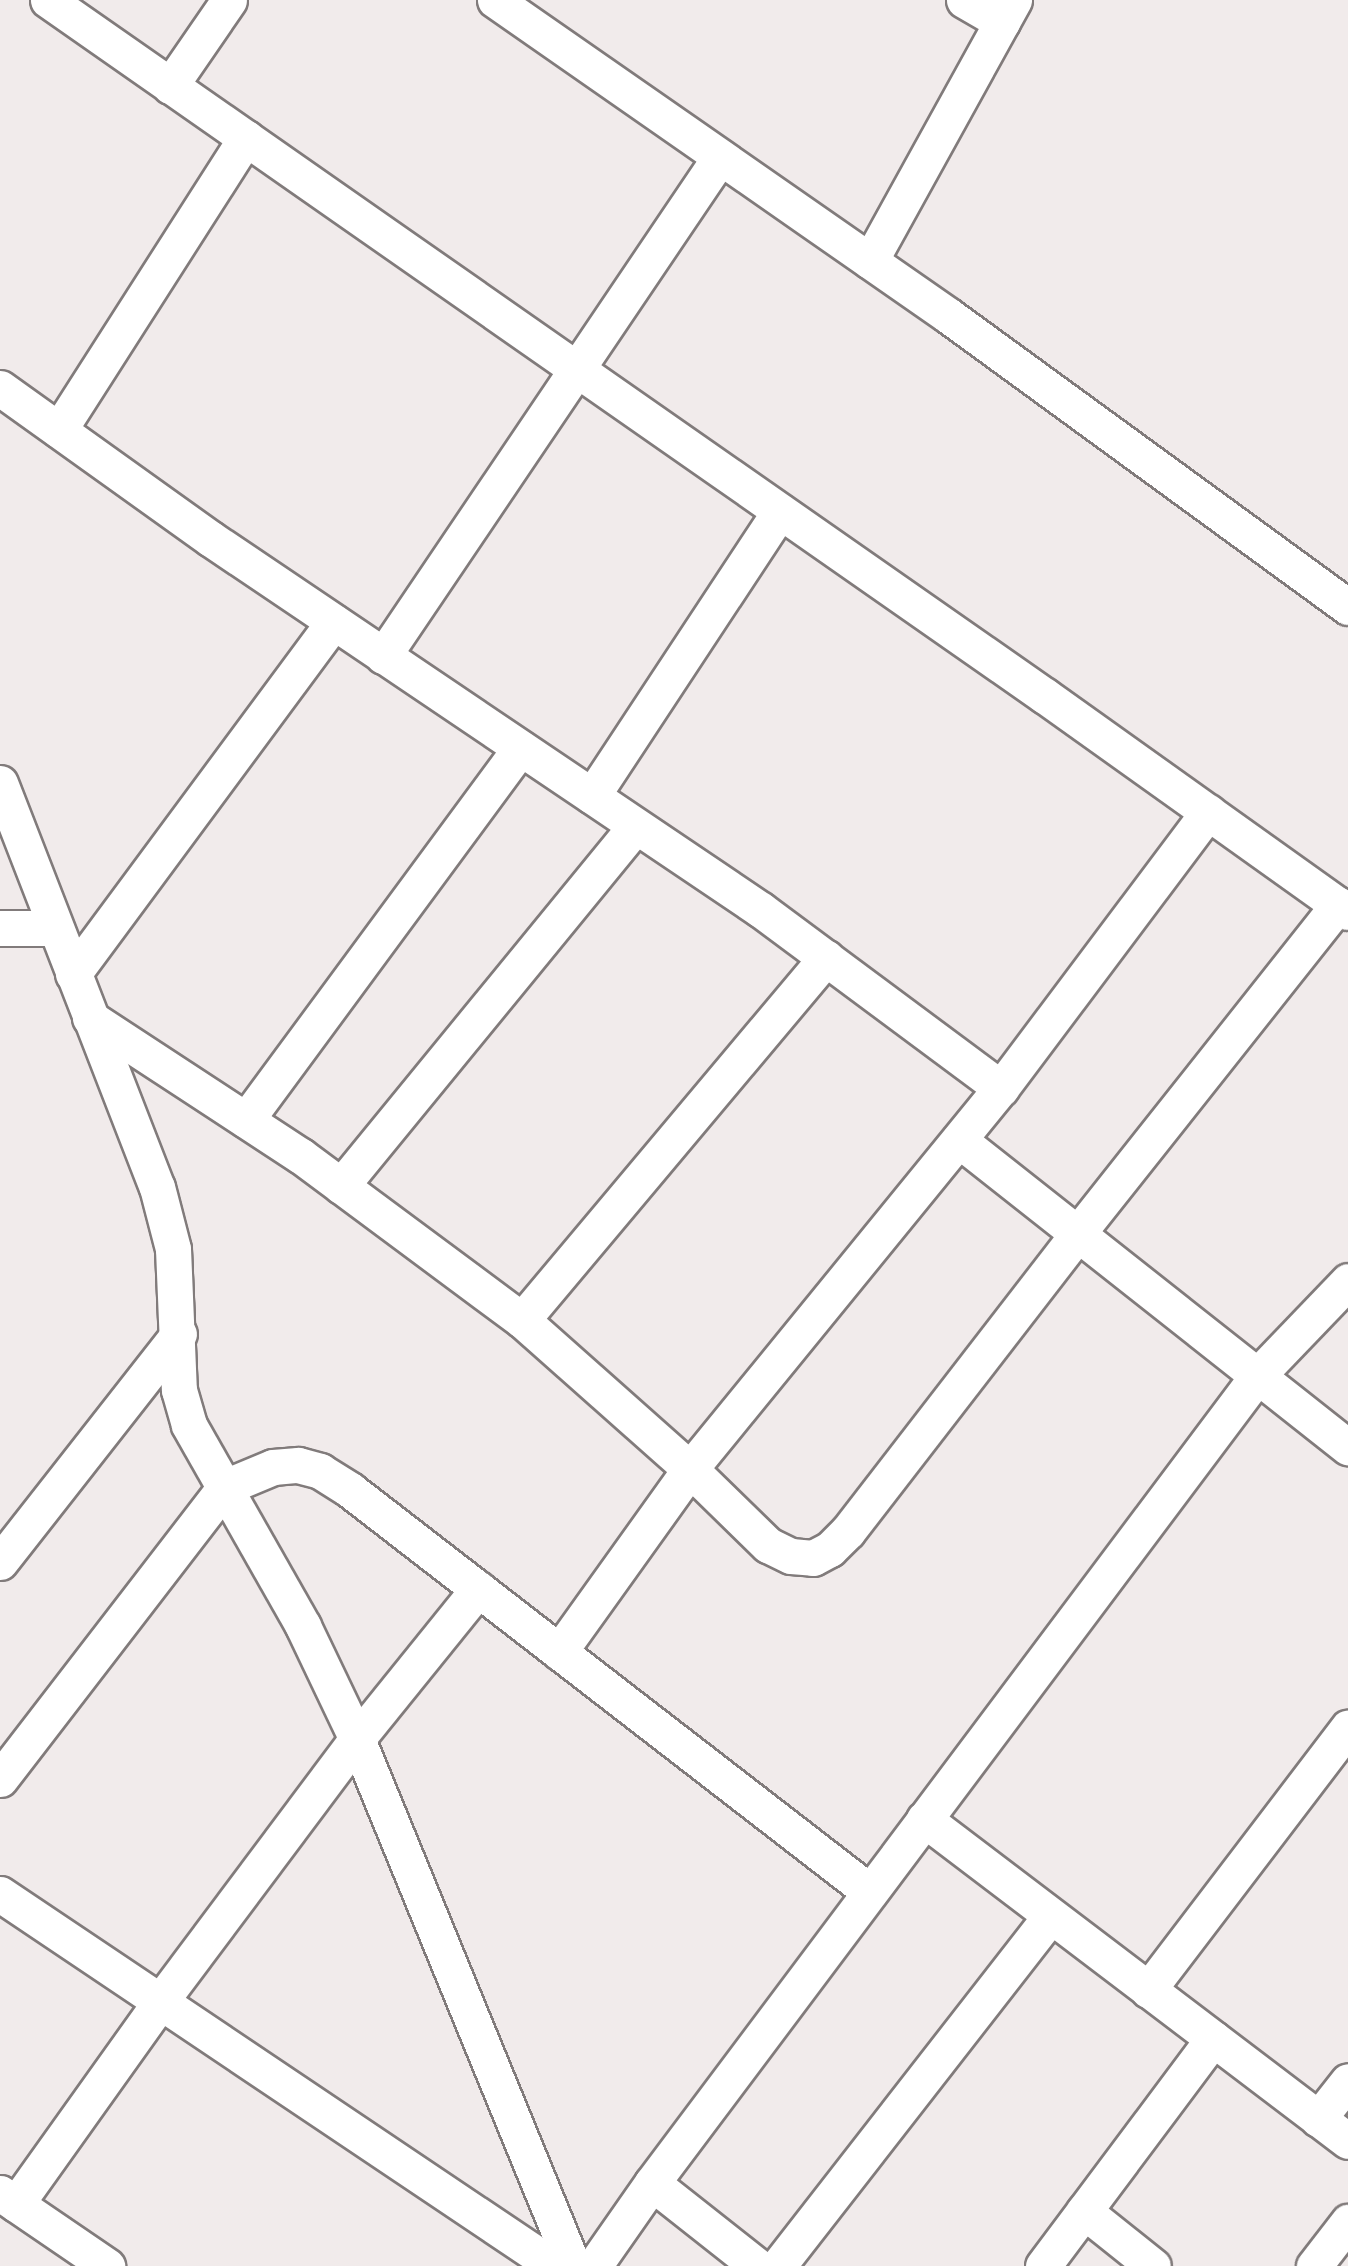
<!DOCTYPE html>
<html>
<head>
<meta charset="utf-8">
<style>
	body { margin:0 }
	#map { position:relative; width:1348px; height:2266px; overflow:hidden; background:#f1ebeb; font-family:Figtree,sans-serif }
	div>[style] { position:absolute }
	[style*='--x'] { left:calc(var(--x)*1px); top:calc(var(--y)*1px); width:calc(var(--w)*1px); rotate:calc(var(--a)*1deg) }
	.roads { filter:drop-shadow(2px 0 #817b7b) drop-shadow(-2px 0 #817b7b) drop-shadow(0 2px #817b7b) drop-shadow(0 -2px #817b7b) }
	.minor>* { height:35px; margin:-17.5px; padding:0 17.5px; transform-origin:17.5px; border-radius:17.5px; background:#fff }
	span { translate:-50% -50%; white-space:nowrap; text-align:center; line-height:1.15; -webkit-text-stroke:7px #fff; paint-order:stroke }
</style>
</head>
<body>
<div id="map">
	<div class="roads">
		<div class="minor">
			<i style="--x:48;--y:0;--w:1216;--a:34.92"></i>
			<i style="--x:1045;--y:696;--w:372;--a:35.5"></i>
			<i style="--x:495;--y:0;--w:553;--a:34.84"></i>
			<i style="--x:949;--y:316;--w:494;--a:36.1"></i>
			<i style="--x:964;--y:0;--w:44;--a:30.1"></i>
			<i style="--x:170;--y:86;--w:104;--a:-55.5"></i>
			<i style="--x:870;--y:261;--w:298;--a:-61.1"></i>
			<i style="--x:0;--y:388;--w:259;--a:35.6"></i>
			<i style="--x:211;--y:539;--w:663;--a:34"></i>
			<i style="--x:761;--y:910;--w:299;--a:36.6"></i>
			<i style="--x:59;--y:430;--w:347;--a:-57.4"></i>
			<i style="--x:383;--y:656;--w:602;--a:-55.97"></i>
			<i style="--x:0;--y:783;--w:433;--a:68.8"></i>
			<i style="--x:157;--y:1187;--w:64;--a:75.5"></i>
			<i style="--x:173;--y:1249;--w:141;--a:87.6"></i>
			<i style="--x:179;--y:1390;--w:36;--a:74"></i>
			<i style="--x:189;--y:1425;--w:231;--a:60.4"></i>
			<i style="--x:303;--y:1626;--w:125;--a:64.5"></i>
			<i style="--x:357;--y:1739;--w:570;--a:67.71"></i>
			<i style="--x:592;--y:796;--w:341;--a:-56.6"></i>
			<i style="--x:0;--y:928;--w:55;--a:0"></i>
			<i style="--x:73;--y:974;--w:438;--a:-53.5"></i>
			<i style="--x:90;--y:1018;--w:252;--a:33.2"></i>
			<i style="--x:301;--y:1156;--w:275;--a:36.6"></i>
			<i style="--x:522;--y:1320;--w:225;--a:41.6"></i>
			<i style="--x:690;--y:1469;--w:109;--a:44.3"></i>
			<i style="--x:768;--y:1545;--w:25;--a:26"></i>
			<i style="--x:791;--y:1556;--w:22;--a:5"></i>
			<i style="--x:813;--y:1558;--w:19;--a:-28"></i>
			<i style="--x:830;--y:1549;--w:25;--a:-45"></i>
			<i style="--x:848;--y:1531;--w:376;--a:-52.3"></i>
			<i style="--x:1078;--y:1233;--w:419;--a:-51.6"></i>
			<i style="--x:246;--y:1120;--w:462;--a:-53.6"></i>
			<i style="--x:959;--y:1140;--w:496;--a:38.3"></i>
			<i style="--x:341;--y:1186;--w:465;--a:-50.7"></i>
			<i style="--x:522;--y:1320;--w:473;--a:-50"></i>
			<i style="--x:0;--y:1562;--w:290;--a:-51.9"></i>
			<i style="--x:559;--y:1652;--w:225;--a:-54.4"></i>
			<i style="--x:690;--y:1469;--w:492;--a:-50.8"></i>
			<i style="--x:1001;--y:1088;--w:345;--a:-53.1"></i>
			<i style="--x:0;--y:1779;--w:369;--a:-52.4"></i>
			<i style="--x:225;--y:1487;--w:52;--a:-22.6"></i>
			<i style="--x:273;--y:1467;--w:25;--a:-5"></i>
			<i style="--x:298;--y:1465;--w:23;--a:15"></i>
			<i style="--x:320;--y:1471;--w:36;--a:32"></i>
			<i style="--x:350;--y:1490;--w:657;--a:37.71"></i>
			<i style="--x:924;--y:1819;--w:532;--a:37.21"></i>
			<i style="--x:0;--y:1894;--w:667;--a:33.88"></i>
			<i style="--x:1148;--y:1990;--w:330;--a:-52.7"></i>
			<i style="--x:1318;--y:2119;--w:48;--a:-51.7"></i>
			<i style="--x:652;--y:2183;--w:134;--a:38.3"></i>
			<i style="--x:0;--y:2193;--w:130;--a:34.3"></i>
			<i style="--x:16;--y:2204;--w:248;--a:-54.5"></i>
			<i style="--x:160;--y:2002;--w:329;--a:-53.2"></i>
			<i style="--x:357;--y:1739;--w:193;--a:-51.1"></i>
			<i style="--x:1084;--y:2211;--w:88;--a:38.6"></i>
			<i style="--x:594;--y:2266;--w:101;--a:-55.1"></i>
			<i style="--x:652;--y:2183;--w:1010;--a:-53.13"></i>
			<i style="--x:1258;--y:1375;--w:130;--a:-46.2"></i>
			<i style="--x:778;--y:2266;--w:443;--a:-52.1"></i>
			<i style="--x:1043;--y:2266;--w:284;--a:-53.2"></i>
			<i style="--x:1314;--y:2266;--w:56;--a:-52.3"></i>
		</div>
	</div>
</div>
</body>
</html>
